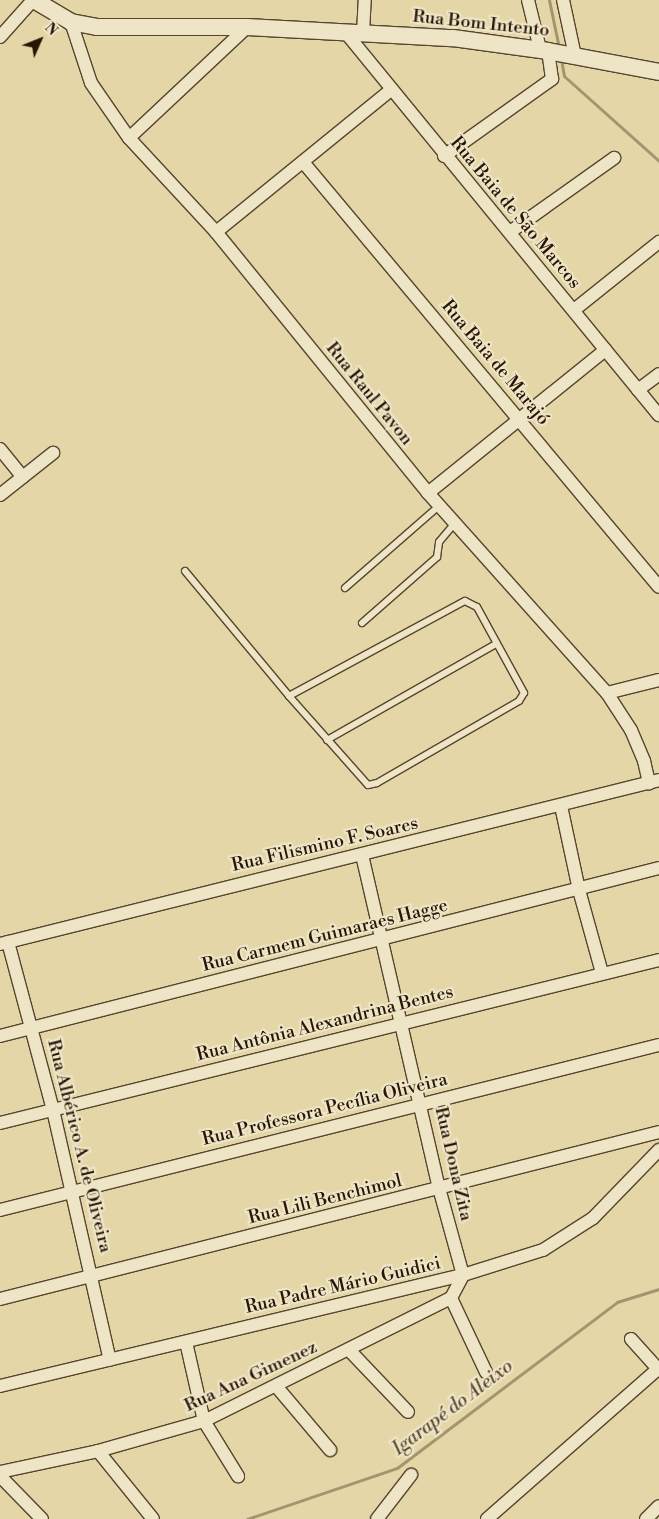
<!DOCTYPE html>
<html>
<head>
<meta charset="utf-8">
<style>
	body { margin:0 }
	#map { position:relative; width:659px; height:1519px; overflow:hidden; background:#e5d6a7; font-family:"Libre Bodoni",serif }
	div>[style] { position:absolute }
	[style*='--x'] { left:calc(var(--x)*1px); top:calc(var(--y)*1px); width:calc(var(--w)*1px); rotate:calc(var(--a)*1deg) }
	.stream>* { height:3px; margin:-1.5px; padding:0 1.5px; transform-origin:1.5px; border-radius:1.5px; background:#a49470 }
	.roads { filter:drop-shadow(1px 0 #56452e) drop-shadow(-1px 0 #56452e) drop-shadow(0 1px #56452e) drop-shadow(0 -1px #56452e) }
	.service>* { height:6px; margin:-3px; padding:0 3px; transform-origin:3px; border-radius:3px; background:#eee4c6 }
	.minor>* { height:12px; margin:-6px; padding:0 6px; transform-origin:6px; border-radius:6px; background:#eee4c6 }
	.tertiary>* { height:16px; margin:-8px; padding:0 8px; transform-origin:8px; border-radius:8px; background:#eee4c6 }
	span { translate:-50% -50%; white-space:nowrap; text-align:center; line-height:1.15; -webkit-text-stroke:4.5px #eee4c6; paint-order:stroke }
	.street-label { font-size:18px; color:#271506 }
	.water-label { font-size:19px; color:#594830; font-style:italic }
	.north { position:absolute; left:15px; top:15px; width:50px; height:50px; -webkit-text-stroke:4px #eee4c6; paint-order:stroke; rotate:46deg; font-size:14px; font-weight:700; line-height:20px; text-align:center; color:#271506 }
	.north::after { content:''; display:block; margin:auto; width:18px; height:22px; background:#271506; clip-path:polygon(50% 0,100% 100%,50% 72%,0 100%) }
</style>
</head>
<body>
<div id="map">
	<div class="stream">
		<i style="--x:549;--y:0;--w:49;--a:78.2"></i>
		<i style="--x:561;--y:59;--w:17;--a:80"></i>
		<i style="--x:564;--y:76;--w:127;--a:41.8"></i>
		<i style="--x:247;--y:1519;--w:158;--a:-18.8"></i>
		<i style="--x:397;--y:1468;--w:276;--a:-37"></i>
		<i style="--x:617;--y:1302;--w:44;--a:-17.2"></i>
	</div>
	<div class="roads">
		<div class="service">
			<i style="--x:185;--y:571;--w:163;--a:50.2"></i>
			<i style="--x:289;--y:696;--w:200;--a:-28.4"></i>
			<i style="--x:465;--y:601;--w:13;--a:27"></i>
			<i style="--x:477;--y:607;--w:98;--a:61.3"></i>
			<i style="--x:524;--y:693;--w:9;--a:122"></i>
			<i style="--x:519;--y:701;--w:164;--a:150"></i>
			<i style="--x:377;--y:783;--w:9;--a:167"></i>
			<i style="--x:368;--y:785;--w:119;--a:-131.6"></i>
			<i style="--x:345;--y:588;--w:125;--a:-41.1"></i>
			<i style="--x:362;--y:623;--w:100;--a:-41.3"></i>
			<i style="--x:437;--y:557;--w:15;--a:-82"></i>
			<i style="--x:439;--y:542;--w:25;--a:-50"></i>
			<i style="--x:327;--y:740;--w:194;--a:-29.6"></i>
		</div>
		<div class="minor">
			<i style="--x:528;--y:0;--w:50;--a:76.2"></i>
			<i style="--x:563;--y:0;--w:57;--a:77.9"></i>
			<i style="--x:71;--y:22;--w:64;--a:71.8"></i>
			<i style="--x:91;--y:83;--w:67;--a:55.4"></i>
			<i style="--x:129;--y:138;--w:128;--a:47.2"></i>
			<i style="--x:216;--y:232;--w:336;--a:50.9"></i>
			<i style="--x:428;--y:493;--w:268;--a:48.2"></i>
			<i style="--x:607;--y:693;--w:44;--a:57"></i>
			<i style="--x:631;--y:730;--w:34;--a:67"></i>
			<i style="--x:644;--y:761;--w:23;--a:77"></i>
			<i style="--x:346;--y:33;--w:494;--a:50.7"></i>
			<i style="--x:363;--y:33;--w:33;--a:-87"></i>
			<i style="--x:0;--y:37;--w:50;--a:-48.3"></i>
			<i style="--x:129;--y:138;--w:162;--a:-43.2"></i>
			<i style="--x:444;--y:156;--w:133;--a:-35.5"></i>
			<i style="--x:552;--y:79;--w:28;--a:-98"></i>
			<i style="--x:303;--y:162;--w:554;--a:50.05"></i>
			<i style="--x:216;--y:232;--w:225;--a:-39.1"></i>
			<i style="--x:510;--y:232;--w:128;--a:-35.4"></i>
			<i style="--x:574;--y:310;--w:109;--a:-38.7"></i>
			<i style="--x:638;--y:390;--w:26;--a:-37"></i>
			<i style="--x:0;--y:449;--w:36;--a:51"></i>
			<i style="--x:428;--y:493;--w:228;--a:-38.9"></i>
			<i style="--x:0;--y:495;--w:68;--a:-38.4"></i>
			<i style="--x:607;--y:693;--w:54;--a:-14"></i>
			<i style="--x:561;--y:806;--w:86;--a:77.9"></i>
			<i style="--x:579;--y:890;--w:86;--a:74.5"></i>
			<i style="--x:362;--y:855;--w:342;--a:77"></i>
			<i style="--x:439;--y:1188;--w:90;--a:74.6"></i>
			<i style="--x:8;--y:942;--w:174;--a:75"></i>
			<i style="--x:53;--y:1110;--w:256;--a:77.2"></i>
			<i style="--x:0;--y:944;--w:679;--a:-13.97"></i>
			<i style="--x:0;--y:1036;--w:680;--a:-14.3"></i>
			<i style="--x:0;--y:1123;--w:679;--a:-13.89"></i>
			<i style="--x:0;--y:1210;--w:679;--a:-14.06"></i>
			<i style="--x:451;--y:1298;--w:82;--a:64.7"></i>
			<i style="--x:0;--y:1299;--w:680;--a:-14.22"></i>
			<i style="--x:631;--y:1339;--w:42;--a:47.9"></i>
			<i style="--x:186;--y:1342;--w:81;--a:77.2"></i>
			<i style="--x:204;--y:1421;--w:65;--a:58.3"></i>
			<i style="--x:350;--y:1351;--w:84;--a:46.4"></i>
			<i style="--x:0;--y:1386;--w:476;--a:-13.5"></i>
			<i style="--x:463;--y:1275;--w:84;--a:-17.4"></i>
			<i style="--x:543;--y:1250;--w:59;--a:-32.6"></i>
			<i style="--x:593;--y:1218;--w:95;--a:-45.9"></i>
			<i style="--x:276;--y:1386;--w:84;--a:49.8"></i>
			<i style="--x:98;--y:1451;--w:87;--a:51"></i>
			<i style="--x:0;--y:1472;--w:100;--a:-12.1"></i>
			<i style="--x:98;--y:1451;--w:110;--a:-15.8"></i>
			<i style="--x:204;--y:1421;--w:276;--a:-26.5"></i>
			<i style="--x:451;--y:1298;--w:26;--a:-62"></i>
			<i style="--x:0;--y:1476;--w:60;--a:45.7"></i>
			<i style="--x:377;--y:1519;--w:56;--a:-52.3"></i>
			<i style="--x:487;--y:1519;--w:227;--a:-41.3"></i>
			<i style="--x:646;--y:1519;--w:18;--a:-45"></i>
		</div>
		<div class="tertiary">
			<i style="--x:34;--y:0;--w:43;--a:30.7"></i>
			<i style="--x:71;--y:22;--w:26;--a:11"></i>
			<i style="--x:97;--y:27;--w:150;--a:0"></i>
			<i style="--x:247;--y:27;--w:206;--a:3.1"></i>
			<i style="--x:453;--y:38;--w:96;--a:7.8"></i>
			<i style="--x:548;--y:51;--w:113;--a:10.7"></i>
		</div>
	</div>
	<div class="street-label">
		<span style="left:481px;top:24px;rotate:6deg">Rua Bom Intento</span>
		<span style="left:515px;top:213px;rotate:50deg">Rua Baia de São Marcos</span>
		<span style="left:495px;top:363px;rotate:50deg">Rua Baia de Marajó</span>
		<span style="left:369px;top:394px;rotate:51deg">Rua Raul Pavon</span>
		<span style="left:325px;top:845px;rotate:-13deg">Rua Filismino F. Soares</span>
		<span style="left:325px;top:936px;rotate:-14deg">Rua Carmem Guimaraes Hagge</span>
		<span style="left:325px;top:1024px;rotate:-14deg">Rua Antônia Alexandrina Bentes</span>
		<span style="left:325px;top:1110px;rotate:-14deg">Rua Professora Pecília Oliveira</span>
		<span style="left:79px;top:1146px;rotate:76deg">Rua Albérico A. de Oliveira</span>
		<span style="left:453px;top:1164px;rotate:77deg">Rua Dona Zita</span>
		<span style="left:325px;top:1200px;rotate:-14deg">Rua Lili Benchimol</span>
		<span style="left:343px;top:1286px;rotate:-13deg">Rua Padre Mário Guidici</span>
		<span style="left:251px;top:1377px;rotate:-25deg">Rua Ana Gimenez</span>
	</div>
	<div class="water-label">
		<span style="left:453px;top:1408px;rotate:-37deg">Igarapé do Aleixo</span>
	</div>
	<div class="north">N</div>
</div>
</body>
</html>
